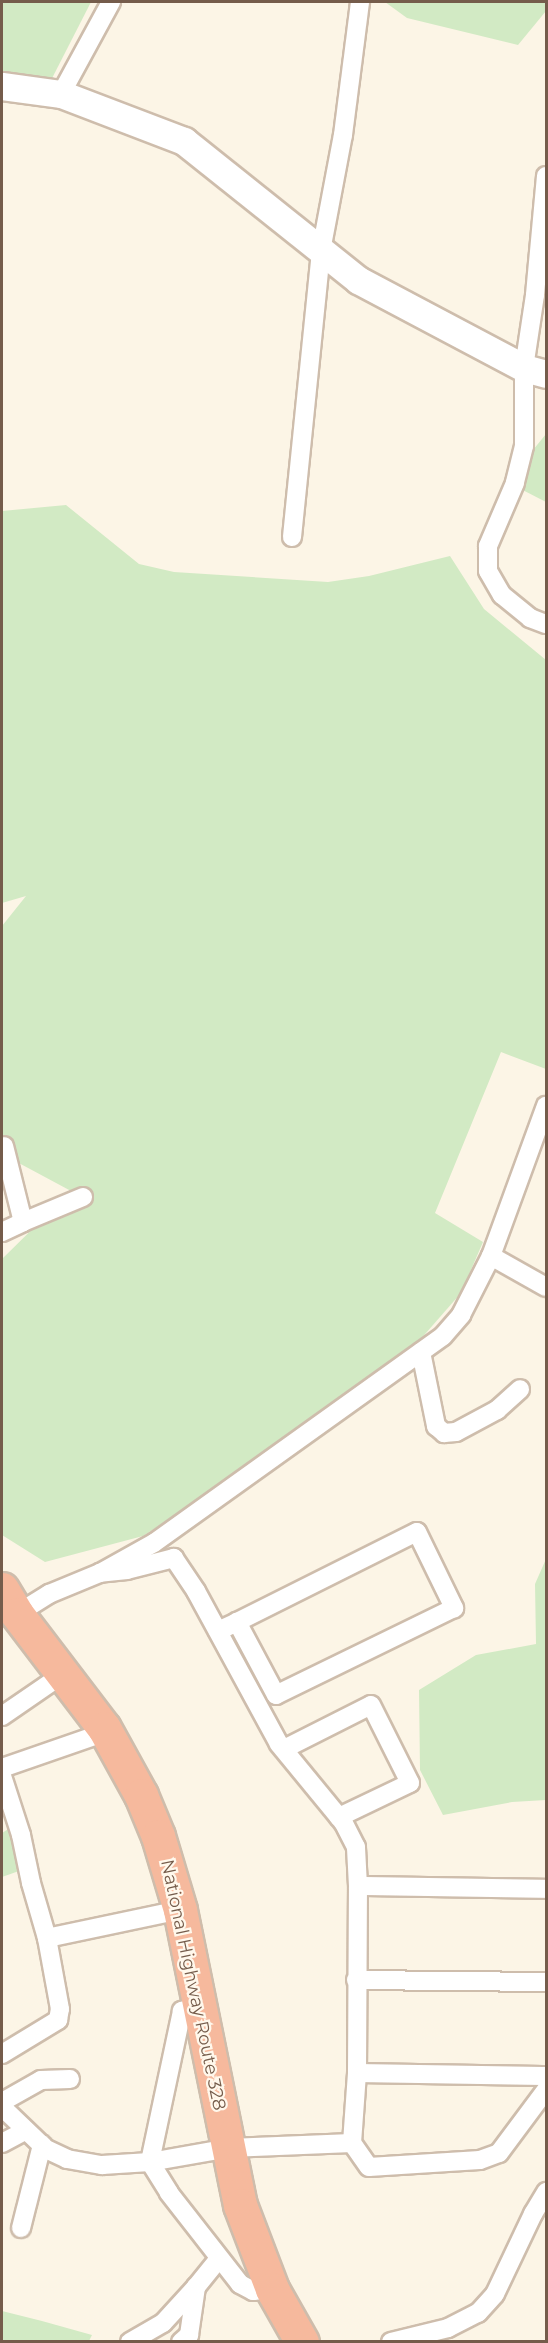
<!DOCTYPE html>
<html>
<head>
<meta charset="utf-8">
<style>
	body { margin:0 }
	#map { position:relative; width:548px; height:2343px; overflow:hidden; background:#fcf5e6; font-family:Montserrat,sans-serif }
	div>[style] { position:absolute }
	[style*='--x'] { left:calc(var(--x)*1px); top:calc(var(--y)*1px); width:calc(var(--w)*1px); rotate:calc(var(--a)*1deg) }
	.green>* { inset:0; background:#d2eac4 }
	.roads { filter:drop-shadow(2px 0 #cebdac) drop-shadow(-2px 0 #cebdac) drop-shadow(0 2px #cebdac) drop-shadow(0 -2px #cebdac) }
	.street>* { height:18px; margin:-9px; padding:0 9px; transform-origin:9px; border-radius:9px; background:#fff }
	.secondary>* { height:27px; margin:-13.5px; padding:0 13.5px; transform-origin:13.5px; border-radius:13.5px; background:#fff }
	.highway>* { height:33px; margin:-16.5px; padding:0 16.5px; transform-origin:16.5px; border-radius:16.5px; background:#f6b99d }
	span { translate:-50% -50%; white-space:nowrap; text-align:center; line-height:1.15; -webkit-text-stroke:4.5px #fff8ec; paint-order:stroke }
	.street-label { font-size:18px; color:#755c4b }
	.frame { position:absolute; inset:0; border:3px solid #755c4b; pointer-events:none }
</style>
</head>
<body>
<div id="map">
	<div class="green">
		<i style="clip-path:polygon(2px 2px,91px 2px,45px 92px,2px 88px)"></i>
		<i style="clip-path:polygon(385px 2px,546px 2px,546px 11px,518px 45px,407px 18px)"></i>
		<i style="clip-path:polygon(546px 434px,546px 502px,507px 482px)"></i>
		<i style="clip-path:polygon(66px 505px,139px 564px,174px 572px,328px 582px,369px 576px,450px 556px,484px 609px,546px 660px,546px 1069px,501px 1052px,435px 1213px,483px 1242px,461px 1293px,391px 1373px,291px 1442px,143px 1536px,45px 1562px,2px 1535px,2px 1259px,71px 1191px,2px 1154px,2px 926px,26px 896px,2px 903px,2px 511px)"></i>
		<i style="clip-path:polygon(546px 1559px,546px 1800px,512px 1802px,443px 1815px,420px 1770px,419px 1690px,476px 1655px,536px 1644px,535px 1584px)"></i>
		<i style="clip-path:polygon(10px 1828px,19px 1871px,2px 1877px,2px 1833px)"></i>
		<i style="clip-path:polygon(2px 2311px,42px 2321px,92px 2335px,89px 2341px,2px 2341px)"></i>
	</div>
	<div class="roads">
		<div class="street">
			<i style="--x:61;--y:94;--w:105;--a:-61.5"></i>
			<i style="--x:546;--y:176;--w:120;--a:95.3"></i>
			<i style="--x:535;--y:295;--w:74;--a:98.6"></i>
			<i style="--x:524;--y:368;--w:78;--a:90"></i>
			<i style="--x:524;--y:446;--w:38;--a:104"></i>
			<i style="--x:515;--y:483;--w:69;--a:113.2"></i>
			<i style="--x:488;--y:546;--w:25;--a:90"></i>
			<i style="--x:488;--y:571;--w:28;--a:60"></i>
			<i style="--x:502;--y:595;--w:36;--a:39"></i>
			<i style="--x:530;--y:618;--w:17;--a:21"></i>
			<i style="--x:292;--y:537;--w:287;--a:-84.2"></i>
			<i style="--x:321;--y:251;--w:118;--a:-79.3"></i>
			<i style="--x:343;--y:135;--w:134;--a:-82.7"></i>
			<i style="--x:23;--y:1222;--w:65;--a:-22.6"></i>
			<i style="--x:2;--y:1232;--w:23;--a:-25"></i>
			<i style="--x:23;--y:1222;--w:78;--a:-104"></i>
			<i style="--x:491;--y:1256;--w:63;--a:29.4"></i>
			<i style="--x:421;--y:1352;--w:76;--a:78.5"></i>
			<i style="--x:436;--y:1426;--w:11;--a:41"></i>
			<i style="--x:444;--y:1433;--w:12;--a:-5"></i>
			<i style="--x:456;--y:1432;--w:47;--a:-28.2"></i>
			<i style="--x:497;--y:1410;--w:31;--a:-42"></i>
			<i style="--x:17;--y:1614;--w:38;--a:-32"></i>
			<i style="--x:49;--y:1594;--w:55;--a:-22.4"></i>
			<i style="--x:100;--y:1573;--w:62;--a:-29.1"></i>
			<i style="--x:154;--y:1543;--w:355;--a:-35.6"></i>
			<i style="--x:443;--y:1336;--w:28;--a:-49"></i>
			<i style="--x:461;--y:1315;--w:66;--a:-63"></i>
			<i style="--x:491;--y:1256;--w:160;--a:-69.9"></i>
			<i style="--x:218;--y:1631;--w:21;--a:-25"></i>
			<i style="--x:237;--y:1622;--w:201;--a:-26.6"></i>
			<i style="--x:417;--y:1532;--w:85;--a:64"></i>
			<i style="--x:454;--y:1608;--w:198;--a:154"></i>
			<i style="--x:276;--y:1695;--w:83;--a:-118.1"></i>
			<i style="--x:2;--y:1716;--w:74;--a:-34.5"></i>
			<i style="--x:284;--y:1749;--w:97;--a:-26.8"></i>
			<i style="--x:371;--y:1705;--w:87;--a:63.4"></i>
			<i style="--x:410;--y:1783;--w:79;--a:154.4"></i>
			<i style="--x:2;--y:1768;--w:110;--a:-19.1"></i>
			<i style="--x:2;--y:1776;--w:62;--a:72.1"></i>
			<i style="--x:21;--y:1835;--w:49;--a:78.2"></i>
			<i style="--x:31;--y:1883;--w:57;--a:73.8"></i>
			<i style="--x:47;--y:1938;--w:136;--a:-11.9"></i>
			<i style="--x:358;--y:1886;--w:188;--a:0.9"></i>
			<i style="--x:356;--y:1980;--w:190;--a:0.6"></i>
			<i style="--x:199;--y:2006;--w:18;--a:164"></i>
			<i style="--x:182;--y:2011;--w:154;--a:102"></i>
			<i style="--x:150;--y:2162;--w:36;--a:58"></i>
			<i style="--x:169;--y:2193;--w:115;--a:52"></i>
			<i style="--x:240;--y:2284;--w:15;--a:28"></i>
			<i style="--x:253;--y:2291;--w:19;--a:-6"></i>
			<i style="--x:2;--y:2054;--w:66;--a:-31.3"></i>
			<i style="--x:58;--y:2020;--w:11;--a:-80"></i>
			<i style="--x:60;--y:2009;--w:72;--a:-100.4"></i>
			<i style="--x:357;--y:2073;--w:189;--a:0.9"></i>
			<i style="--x:2;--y:2102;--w:45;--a:-29.4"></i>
			<i style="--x:41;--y:2080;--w:29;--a:-2"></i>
			<i style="--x:2;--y:2107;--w:61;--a:43.7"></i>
			<i style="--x:46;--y:2149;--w:23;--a:25"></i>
			<i style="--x:67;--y:2159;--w:36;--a:10"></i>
			<i style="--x:102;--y:2165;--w:48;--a:-3.6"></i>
			<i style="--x:150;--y:2162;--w:80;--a:-10"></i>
			<i style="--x:229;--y:2148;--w:123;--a:-2.3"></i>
			<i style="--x:352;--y:2143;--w:70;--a:-85.9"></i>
			<i style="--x:357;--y:2073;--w:187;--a:-89.7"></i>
			<i style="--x:358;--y:1886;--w:39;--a:-93"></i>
			<i style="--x:356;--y:1847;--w:28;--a:-117"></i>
			<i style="--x:343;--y:1822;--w:101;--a:-129.4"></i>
			<i style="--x:279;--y:1744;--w:174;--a:-118.5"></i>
			<i style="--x:196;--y:1591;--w:40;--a:-124"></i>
			<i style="--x:174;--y:1558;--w:49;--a:165.7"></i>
			<i style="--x:127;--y:1570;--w:27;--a:174"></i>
			<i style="--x:2;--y:2143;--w:27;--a:-28"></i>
			<i style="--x:352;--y:2143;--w:29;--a:55"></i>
			<i style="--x:369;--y:2167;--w:111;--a:-3.6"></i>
			<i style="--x:480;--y:2160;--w:20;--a:-20"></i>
			<i style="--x:499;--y:2153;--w:79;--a:-53.3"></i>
			<i style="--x:21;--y:2228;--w:86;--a:-75.8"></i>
			<i style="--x:130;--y:2342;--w:38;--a:-30"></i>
			<i style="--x:163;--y:2323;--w:49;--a:-47.5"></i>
			<i style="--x:181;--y:2342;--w:11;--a:-41"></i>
			<i style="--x:189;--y:2335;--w:49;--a:-81.7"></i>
			<i style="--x:196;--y:2287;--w:36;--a:-51"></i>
			<i style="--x:391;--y:2342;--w:59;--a:-13.8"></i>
			<i style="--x:448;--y:2328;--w:34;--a:-27"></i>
			<i style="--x:478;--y:2313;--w:25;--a:-48"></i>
			<i style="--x:495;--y:2294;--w:89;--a:-64.6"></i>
			<i style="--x:533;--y:2214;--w:26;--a:-59"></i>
		</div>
		<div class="secondary">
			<i style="--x:2;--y:86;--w:60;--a:7.7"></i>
			<i style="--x:61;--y:94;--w:132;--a:20.9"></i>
			<i style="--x:184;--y:141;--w:223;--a:38.6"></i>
			<i style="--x:358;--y:280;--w:188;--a:27.9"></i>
			<i style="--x:524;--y:368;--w:23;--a:15"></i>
		</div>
		<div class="highway">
			<i style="--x:2;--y:1589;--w:29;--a:59"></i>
			<i style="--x:17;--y:1614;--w:143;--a:52.7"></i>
			<i style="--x:104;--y:1728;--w:77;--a:61.1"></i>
			<i style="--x:141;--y:1795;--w:44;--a:67.5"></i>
			<i style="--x:158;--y:1836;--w:77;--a:73.4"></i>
			<i style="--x:180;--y:1910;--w:301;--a:78.5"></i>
			<i style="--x:240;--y:2205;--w:90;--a:69.1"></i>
			<i style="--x:272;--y:2289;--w:61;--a:60.5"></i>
		</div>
	</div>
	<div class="street-label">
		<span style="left:193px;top:1985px;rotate:78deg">National Highway Route 328</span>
	</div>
	<div class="frame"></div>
</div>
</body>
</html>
